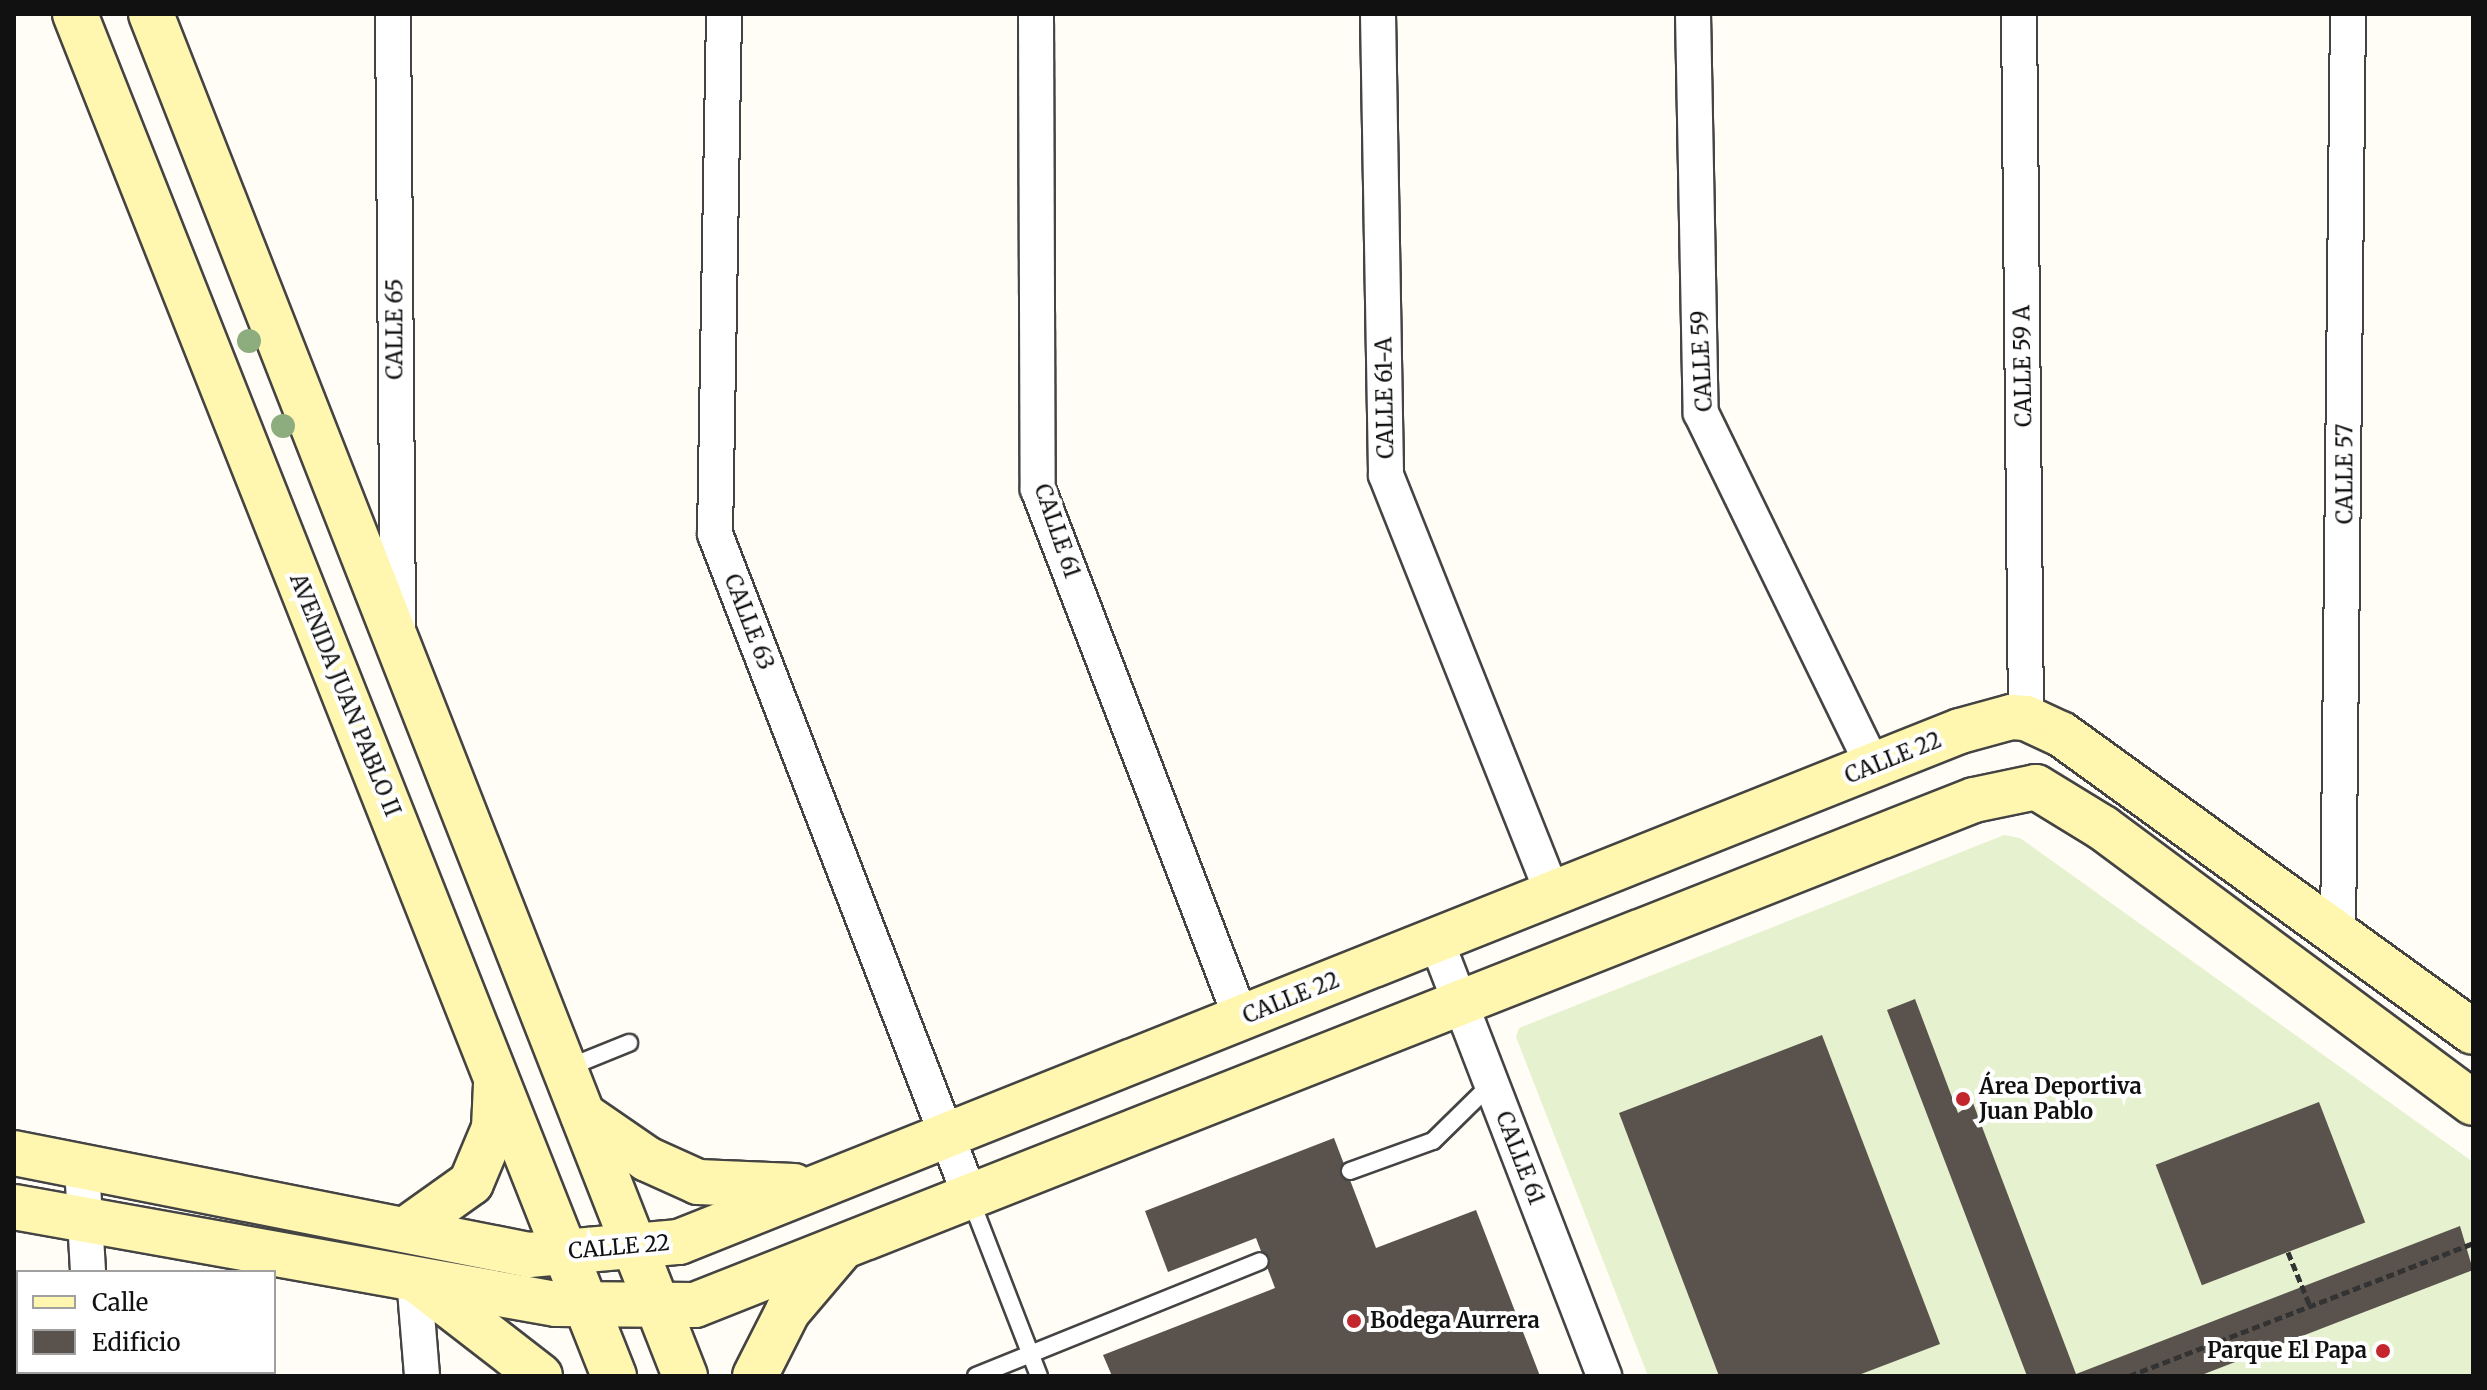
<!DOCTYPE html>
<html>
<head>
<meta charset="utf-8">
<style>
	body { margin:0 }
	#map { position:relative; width:2487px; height:1390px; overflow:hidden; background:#fffdf5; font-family:Merriweather,serif }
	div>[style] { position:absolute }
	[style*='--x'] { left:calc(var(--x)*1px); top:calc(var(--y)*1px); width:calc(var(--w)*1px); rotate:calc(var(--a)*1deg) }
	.pitch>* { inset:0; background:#e6f2cf }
	.building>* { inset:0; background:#5a524d; transform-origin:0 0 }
	.path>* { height:5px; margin-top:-2.5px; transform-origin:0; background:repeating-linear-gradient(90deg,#333 0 8px,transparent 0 12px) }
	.roads { filter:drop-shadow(2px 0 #444) drop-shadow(-2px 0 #444) drop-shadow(0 2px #444) drop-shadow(0 -2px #444) }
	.lane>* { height:16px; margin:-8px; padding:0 8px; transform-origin:8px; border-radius:8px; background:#fff }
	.street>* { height:34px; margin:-17px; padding:0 17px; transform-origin:17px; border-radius:17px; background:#fff }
	.secondary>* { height:44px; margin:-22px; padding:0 22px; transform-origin:22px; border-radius:22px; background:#fff6b0 }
	.trees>* { width:24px; height:24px; margin:-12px; border-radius:50%; background:#8dad7f }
	.dots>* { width:22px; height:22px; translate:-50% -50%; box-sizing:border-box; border:4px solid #fff; border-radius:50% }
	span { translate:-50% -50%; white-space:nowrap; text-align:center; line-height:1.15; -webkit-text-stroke:8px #fff; paint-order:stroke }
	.street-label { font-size:22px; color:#111 }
	.poi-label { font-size:22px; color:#111; font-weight:700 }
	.left { translate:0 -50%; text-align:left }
	.right { translate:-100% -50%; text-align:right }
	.frame { position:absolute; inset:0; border:16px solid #111; pointer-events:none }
	.legend { position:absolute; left:16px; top:1270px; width:260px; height:104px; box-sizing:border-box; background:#fff; border:2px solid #a0a0a0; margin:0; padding:10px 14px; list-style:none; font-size:24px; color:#111 }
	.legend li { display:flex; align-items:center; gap:16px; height:40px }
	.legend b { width:40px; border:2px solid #a0a0a0 }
</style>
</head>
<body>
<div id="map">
	<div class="pitch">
		<i style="clip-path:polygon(2004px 835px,2020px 838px,2473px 1162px,2473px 1376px,1648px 1376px,1516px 1037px,1519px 1028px)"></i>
	</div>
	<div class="building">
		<i style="clip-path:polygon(1915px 999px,1958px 1113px,1973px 1103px,2076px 1374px,2460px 1226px,2473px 1270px,2199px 1376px,2027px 1376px,1887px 1010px)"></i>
		<i style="clip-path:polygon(1822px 1035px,1940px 1344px,1856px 1376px,1719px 1376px,1619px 1113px)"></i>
		<i style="left:2319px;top:1102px;width:129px;height:175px;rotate:69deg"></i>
		<i style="clip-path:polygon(1334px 1138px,1376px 1248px,1476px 1210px,1540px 1376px,1112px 1376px,1103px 1355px,1275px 1288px,1256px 1238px,1168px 1272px,1145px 1211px)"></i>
	</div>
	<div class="path">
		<i style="--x:2288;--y:1252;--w:58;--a:67.8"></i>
		<i style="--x:2129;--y:1376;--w:369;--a:-21.1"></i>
	</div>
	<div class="roads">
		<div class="lane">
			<i style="--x:567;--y:1068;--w:67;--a:-22"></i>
			<i style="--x:1350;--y:1171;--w:88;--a:-19.9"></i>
			<i style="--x:1433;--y:1141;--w:81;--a:-44.5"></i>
			<i style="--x:970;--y:1198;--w:191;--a:68.8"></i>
			<i style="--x:976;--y:1376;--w:306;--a:-22"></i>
		</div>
		<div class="street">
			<i style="--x:393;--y:14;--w:613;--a:89.53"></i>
			<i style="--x:724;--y:14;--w:520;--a:90.99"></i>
			<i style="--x:715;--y:534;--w:709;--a:68.93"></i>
			<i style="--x:1036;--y:14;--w:475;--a:89.8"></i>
			<i style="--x:1038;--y:489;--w:567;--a:69.01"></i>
			<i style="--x:1378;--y:14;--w:461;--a:89"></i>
			<i style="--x:1386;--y:475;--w:451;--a:68.3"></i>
			<i style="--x:1693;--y:14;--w:399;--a:88.9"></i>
			<i style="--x:1701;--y:413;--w:393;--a:64"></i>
			<i style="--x:2019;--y:14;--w:704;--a:89.43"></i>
			<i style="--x:2338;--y:934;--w:920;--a:-89.38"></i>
			<i style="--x:1436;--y:940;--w:467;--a:68.9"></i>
			<i style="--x:82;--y:1167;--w:105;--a:86.7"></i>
			<i style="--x:414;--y:1278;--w:98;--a:85.3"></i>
			<i style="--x:96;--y:1372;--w:4;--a:76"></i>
		</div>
		<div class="secondary">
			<i style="--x:75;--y:14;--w:1465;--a:68.41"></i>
			<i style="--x:151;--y:14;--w:1463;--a:68.59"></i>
			<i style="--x:583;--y:1115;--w:78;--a:34.5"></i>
			<i style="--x:647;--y:1159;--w:56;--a:24.3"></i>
			<i style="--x:698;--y:1182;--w:96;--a:2.4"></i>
			<i style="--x:14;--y:1153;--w:525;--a:11.2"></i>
			<i style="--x:529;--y:1255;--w:151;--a:-5"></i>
			<i style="--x:679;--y:1242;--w:1379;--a:-21.75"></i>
			<i style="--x:1960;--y:731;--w:53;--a:-15.4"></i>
			<i style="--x:2011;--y:717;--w:15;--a:4"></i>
			<i style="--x:2026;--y:718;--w:38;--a:25"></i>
			<i style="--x:2061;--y:734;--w:508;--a:35.88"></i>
			<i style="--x:14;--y:1207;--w:551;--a:10.15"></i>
			<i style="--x:556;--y:1304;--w:139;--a:0.4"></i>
			<i style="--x:695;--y:1305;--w:1375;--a:-21.55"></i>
			<i style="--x:1974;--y:800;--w:63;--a:-11.8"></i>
			<i style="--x:2036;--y:787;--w:79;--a:31.5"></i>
			<i style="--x:2103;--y:828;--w:461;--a:36.6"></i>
			<i style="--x:405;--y:1230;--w:81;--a:-35.5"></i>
			<i style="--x:471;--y:1183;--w:60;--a:-67.3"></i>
			<i style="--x:494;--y:1128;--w:44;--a:-87.4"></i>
			<i style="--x:419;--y:1282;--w:153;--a:37.8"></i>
			<i style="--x:755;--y:1376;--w:73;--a:-63.1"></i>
			<i style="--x:788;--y:1311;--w:80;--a:-49.6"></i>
		</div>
	</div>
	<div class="trees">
		<i style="left:249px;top:341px"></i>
		<i style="left:283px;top:426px"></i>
	</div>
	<div class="dots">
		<i style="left:1963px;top:1099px;background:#c4262e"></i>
		<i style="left:1354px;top:1321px;background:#c4262e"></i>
		<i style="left:2383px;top:1351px;background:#c4262e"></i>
	</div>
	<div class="street-label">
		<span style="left:395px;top:329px;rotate:-90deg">CALLE 65</span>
		<span style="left:1702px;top:361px;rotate:-93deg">CALLE 59</span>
		<span style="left:2023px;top:366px;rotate:-91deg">CALLE 59 A</span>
		<span style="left:1385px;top:398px;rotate:-91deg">CALLE 61-A</span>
		<span style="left:2345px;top:474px;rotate:-90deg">CALLE 57</span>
		<span style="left:1057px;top:531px;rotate:71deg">CALLE 61</span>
		<span style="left:749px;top:622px;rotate:69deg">CALLE 63</span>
		<span style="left:345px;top:695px;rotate:68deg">AVENIDA JUAN PABLO II</span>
		<span style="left:1893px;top:758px;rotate:-22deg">CALLE 22</span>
		<span style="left:1291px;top:998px;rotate:-22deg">CALLE 22</span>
		<span style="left:1520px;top:1158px;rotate:69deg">CALLE 61</span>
		<span style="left:619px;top:1247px;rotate:-5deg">CALLE 22</span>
	</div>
	<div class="poi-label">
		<span class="left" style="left:1979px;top:1099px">Área Deportiva<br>Juan Pablo</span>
		<span class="left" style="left:1370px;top:1321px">Bodega Aurrera</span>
		<span class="right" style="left:2367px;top:1351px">Parque El Papa</span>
	</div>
	<div class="frame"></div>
	<ul class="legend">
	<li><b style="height:10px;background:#fff6b0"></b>Calle</li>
	<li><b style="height:22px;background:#5a524d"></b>Edificio</li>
	</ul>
</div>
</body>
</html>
